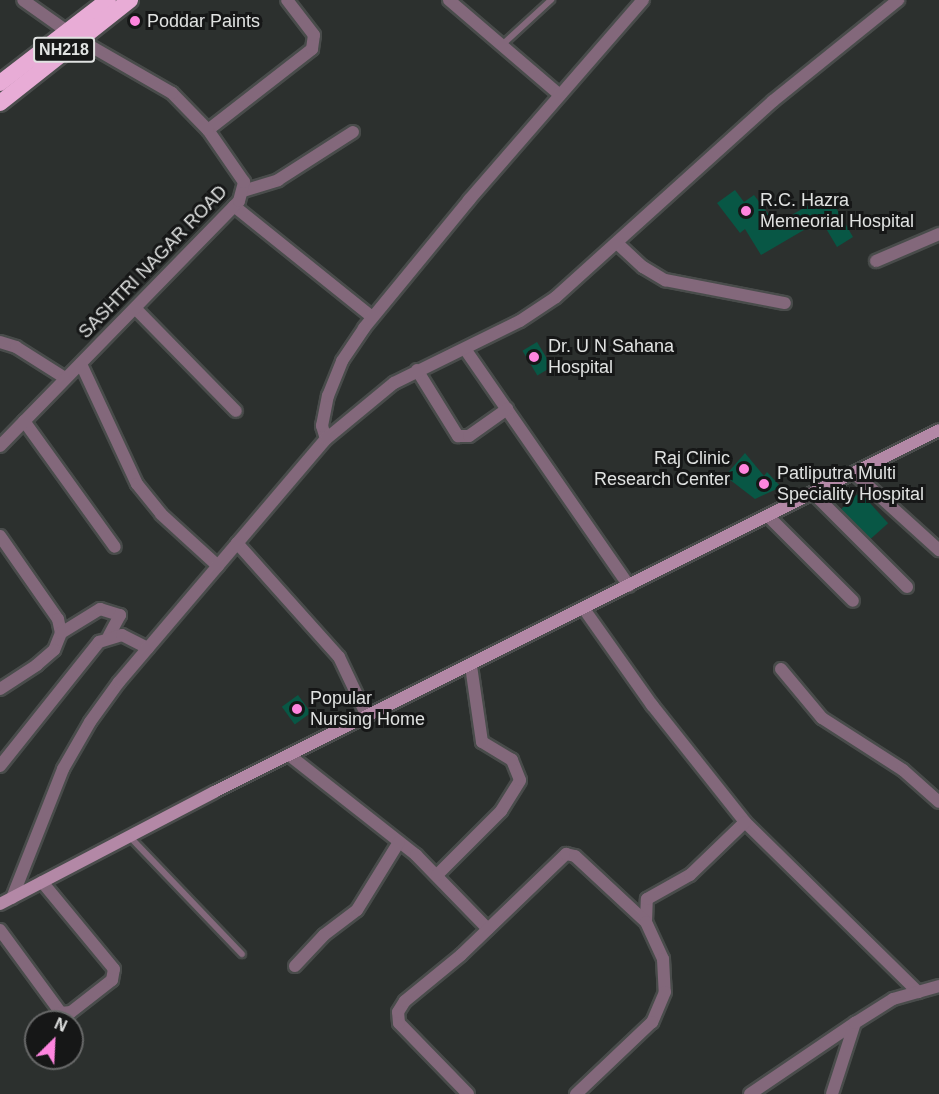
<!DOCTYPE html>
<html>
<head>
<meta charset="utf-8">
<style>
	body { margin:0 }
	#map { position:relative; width:939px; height:1094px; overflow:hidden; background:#2c302e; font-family:Helvetica,sans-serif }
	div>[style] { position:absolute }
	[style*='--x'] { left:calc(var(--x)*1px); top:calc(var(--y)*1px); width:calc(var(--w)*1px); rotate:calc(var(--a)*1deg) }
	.building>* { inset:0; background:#085745; transform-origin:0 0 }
	.roads { filter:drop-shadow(2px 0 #494c4b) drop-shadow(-2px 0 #494c4b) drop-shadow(0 2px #494c4b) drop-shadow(0 -2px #494c4b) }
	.service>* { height:6px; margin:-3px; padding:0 3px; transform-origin:3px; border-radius:3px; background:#83687b }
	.minor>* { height:12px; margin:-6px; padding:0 6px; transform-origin:6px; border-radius:6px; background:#83687b }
	.secondary>* { height:12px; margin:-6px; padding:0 6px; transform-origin:6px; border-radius:6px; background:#b388a6 }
	.trunk>* { height:16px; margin:-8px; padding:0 8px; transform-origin:8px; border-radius:8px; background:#e8acd6 }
	.dots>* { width:16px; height:16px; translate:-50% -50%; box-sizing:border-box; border:3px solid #161717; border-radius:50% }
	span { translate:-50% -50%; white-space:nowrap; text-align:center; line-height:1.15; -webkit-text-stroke:6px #161717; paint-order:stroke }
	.shield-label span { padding:2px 4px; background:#161717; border:2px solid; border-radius:4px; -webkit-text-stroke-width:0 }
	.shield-label { font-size:16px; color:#e0e2e1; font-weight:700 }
	.poi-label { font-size:18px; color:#e0e2e1 }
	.left { translate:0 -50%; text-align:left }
	.right { translate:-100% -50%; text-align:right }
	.street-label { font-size:18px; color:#e0e2e1 }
	.north { position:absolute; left:24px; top:1010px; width:60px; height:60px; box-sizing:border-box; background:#161717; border:2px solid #676868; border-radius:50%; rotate:24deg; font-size:16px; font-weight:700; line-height:24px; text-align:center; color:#e0e2e1 }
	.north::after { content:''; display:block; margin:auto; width:21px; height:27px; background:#fe85df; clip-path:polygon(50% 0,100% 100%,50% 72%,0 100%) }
</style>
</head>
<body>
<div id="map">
	<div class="building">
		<i style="clip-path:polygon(735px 190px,744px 202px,754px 195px,776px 224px,828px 194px,853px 237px,837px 247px,821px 220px,761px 255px,745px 229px,740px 233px,717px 203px)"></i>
		<i style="left:537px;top:342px;width:29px;height:17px;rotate:59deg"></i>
		<i style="clip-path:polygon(745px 453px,764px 476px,767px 472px,781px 487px,755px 499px,725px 476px)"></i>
		<i style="left:860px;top:492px;width:42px;height:26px;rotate:48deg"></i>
		<i style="left:298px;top:695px;width:22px;height:20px;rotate:54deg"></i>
	</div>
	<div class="roads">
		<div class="service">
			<i style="--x:502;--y:45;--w:67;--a:-42.6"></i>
			<i style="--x:130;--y:837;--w:162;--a:46.3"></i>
		</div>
		<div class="minor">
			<i style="--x:449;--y:0;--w:146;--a:40.6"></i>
			<i style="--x:208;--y:130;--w:132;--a:-37.9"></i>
			<i style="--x:312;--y:49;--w:14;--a:-82"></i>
			<i style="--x:314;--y:35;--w:44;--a:-127.6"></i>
			<i style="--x:243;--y:191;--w:37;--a:-17"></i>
			<i style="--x:278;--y:180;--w:89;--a:-32.6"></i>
			<i style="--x:234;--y:206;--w:177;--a:38.8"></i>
			<i style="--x:618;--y:244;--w:34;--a:43"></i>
			<i style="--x:643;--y:267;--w:26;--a:31"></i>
			<i style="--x:665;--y:280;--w:122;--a:10.9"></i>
			<i style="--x:876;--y:261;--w:69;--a:-23.2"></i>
			<i style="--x:135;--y:308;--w:144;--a:45.6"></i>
			<i style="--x:0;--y:342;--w:17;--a:17"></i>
			<i style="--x:16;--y:347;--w:58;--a:32.3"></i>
			<i style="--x:465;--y:349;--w:288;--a:55.3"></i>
			<i style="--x:81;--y:364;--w:132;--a:65"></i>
			<i style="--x:137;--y:484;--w:38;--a:51"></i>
			<i style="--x:161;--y:514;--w:77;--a:42.4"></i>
			<i style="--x:417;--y:370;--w:78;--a:58.2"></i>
			<i style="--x:458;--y:436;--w:11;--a:0"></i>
			<i style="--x:469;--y:436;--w:47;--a:-35.4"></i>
			<i style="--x:24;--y:421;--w:155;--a:54.2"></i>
			<i style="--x:326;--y:439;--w:14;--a:-107"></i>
			<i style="--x:322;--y:426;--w:31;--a:-79"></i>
			<i style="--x:328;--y:396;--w:38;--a:-68"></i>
			<i style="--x:342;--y:361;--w:40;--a:-56"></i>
			<i style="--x:364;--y:328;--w:166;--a:-50.6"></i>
			<i style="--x:469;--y:200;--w:265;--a:-49"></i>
			<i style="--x:0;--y:446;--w:342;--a:-45.7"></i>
			<i style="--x:239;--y:201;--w:20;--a:-75"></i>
			<i style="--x:244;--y:182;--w:63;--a:-124.7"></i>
			<i style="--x:208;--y:130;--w:52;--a:-134.2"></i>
			<i style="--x:172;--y:93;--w:108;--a:-150.1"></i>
			<i style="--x:78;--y:39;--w:67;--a:-144.7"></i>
			<i style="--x:854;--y:473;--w:115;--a:42.2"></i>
			<i style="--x:813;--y:493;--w:133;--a:45"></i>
			<i style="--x:768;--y:516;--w:120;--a:45"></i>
			<i style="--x:0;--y:536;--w:101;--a:55.1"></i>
			<i style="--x:58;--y:619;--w:14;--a:78"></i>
			<i style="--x:61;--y:633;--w:18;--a:112"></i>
			<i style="--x:54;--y:650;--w:23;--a:139"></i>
			<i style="--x:37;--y:665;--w:44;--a:147"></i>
			<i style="--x:237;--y:543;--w:153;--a:48.2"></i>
			<i style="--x:339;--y:657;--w:65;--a:64.6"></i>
			<i style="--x:584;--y:609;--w:118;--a:54.7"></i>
			<i style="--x:652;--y:705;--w:149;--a:51.5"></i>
			<i style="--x:745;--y:822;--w:243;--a:44.5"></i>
			<i style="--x:61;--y:633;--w:46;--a:-31.6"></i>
			<i style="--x:100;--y:609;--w:21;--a:17"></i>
			<i style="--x:120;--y:615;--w:24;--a:118"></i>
			<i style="--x:781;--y:669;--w:64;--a:50.1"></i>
			<i style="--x:822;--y:718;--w:96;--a:32.7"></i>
			<i style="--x:903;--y:770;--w:48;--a:41.6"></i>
			<i style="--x:289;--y:755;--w:162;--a:38.2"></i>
			<i style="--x:416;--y:855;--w:103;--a:45.8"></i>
			<i style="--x:0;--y:766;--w:159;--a:-51.4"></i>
			<i style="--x:99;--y:642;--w:24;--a:-17"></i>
			<i style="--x:122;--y:635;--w:29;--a:27"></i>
			<i style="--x:437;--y:875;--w:91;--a:-45"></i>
			<i style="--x:501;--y:811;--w:36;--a:-58"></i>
			<i style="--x:520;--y:780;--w:22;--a:-112"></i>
			<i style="--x:512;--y:760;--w:35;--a:-149"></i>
			<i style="--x:482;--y:742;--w:77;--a:-98.2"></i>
			<i style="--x:12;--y:898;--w:139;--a:-68.4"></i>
			<i style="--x:63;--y:769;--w:54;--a:-60.1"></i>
			<i style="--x:90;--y:722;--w:49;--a:-54.1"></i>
			<i style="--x:119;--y:682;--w:319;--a:-49.6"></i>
			<i style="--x:326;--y:439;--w:88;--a:-39.5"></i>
			<i style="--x:394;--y:383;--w:140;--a:-26.2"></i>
			<i style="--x:520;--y:321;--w:43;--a:-33.7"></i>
			<i style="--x:556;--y:297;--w:292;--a:-42.1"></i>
			<i style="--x:773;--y:101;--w:161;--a:-38.9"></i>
			<i style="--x:646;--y:922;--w:23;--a:-88"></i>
			<i style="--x:647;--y:899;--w:49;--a:-29.2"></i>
			<i style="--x:690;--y:875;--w:76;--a:-43.9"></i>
			<i style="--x:0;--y:930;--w:103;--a:53.7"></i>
			<i style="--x:61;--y:1013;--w:10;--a:-6"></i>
			<i style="--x:71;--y:1012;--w:52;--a:-38"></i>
			<i style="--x:112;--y:980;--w:11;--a:-80"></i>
			<i style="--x:114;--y:969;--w:113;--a:-129.6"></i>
			<i style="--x:295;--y:966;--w:42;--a:-46.9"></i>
			<i style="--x:324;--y:935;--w:41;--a:-37.1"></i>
			<i style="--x:357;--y:910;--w:80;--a:-58.3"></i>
			<i style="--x:468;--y:1094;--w:99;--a:-134.2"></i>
			<i style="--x:399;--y:1023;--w:11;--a:-95"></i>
			<i style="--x:398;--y:1012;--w:13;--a:-58"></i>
			<i style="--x:405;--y:1001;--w:72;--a:-39.4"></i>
			<i style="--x:461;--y:955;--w:146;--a:-43.9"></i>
			<i style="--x:566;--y:854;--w:9;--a:13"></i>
			<i style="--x:575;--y:856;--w:97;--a:42.9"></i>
			<i style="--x:646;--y:922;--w:41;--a:65.3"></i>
			<i style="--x:663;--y:959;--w:33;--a:87"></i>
			<i style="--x:665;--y:992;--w:33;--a:113"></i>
			<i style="--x:652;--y:1022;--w:105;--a:136.5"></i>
			<i style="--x:750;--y:1094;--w:127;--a:-34.1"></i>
			<i style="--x:832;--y:1094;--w:75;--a:-72.1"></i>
			<i style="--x:855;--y:1023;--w:45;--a:-32.3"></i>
			<i style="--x:893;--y:999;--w:48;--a:-15.8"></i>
		</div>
		<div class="secondary">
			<i style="--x:0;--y:904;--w:242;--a:-27.6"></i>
			<i style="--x:214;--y:792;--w:810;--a:-26.53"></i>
		</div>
		<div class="trunk">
			<i style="--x:0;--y:83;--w:136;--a:-37.5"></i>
			<i style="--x:0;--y:103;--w:166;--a:-38.4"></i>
		</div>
	</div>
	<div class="dots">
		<i style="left:135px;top:21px;background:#fe85df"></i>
		<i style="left:746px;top:211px;background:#fe85df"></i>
		<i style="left:534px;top:357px;background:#fe85df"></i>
		<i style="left:744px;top:469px;background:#fe85df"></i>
		<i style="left:764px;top:484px;background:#fe85df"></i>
		<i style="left:297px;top:709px;background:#fe85df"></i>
	</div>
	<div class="shield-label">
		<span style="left:64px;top:50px">NH218</span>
	</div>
	<div class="poi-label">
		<span class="left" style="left:147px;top:21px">Poddar Paints</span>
		<span class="left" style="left:760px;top:211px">R.C. Hazra<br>Memeorial Hospital</span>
		<span class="left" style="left:548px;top:357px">Dr. U N Sahana<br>Hospital</span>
		<span class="right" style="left:730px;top:469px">Raj Clinic<br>Research Center</span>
		<span class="left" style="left:777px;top:484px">Patliputra Multi<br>Speciality Hospital</span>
		<span class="left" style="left:310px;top:709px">Popular<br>Nursing Home</span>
	</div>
	<div class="street-label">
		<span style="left:153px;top:262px;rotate:-46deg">SASHTRI NAGAR ROAD</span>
	</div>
	<div class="north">N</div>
</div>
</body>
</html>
